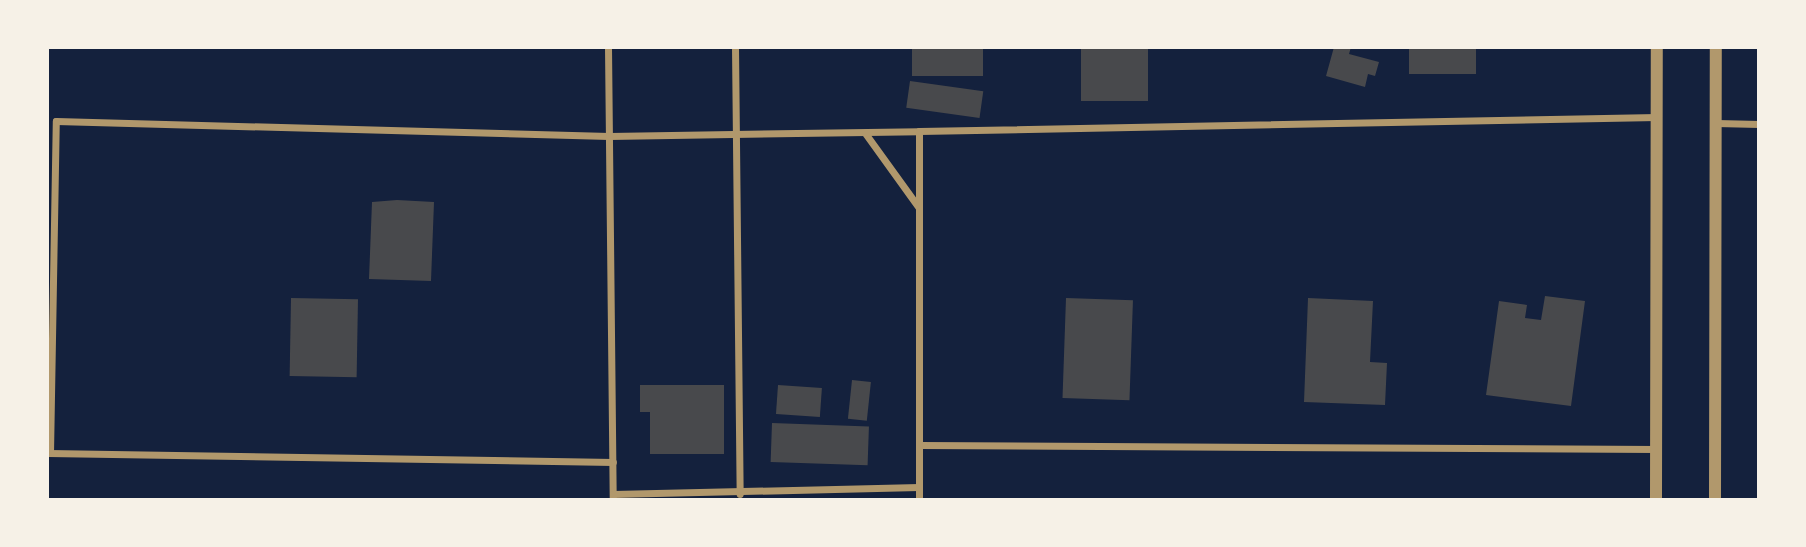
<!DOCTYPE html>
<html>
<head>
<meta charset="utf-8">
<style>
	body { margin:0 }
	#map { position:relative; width:1806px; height:547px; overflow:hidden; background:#14213d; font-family:Overpass,sans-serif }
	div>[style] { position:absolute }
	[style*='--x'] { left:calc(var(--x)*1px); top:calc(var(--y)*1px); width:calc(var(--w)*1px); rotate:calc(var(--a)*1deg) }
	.building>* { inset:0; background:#48494c; transform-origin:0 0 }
	.minor>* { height:7px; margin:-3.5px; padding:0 3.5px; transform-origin:3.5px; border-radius:3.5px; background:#b1986c }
	.tertiary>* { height:12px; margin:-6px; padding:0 6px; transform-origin:6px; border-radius:6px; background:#b1986c }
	span { translate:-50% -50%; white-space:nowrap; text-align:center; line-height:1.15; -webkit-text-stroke:6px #f6f1e7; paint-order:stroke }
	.frame { position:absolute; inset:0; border:49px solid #f6f1e7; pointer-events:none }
</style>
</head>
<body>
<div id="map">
	<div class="building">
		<i style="left:912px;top:47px;width:71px;height:29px"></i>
		<i style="left:1081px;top:47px;width:67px;height:54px"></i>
		<i style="clip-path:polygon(1334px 47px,1351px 47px,1349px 54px,1379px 62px,1375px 76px,1368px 74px,1365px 87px,1326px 76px)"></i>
		<i style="left:1409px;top:47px;width:67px;height:27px"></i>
		<i style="left:910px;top:81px;width:74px;height:27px;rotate:8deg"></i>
		<i style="clip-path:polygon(397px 200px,434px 202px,431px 281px,369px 279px,372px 202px)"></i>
		<i style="clip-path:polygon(1545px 296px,1585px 301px,1571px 406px,1486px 395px,1499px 301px,1527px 305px,1525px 318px,1541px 320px)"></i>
		<i style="left:291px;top:298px;width:67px;height:78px;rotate:1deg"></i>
		<i style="left:1066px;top:298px;width:67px;height:100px;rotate:2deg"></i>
		<i style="clip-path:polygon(1308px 298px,1373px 301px,1370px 362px,1387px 363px,1385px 405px,1304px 402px)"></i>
		<i style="left:852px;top:380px;width:19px;height:39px;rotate:6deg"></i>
		<i style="clip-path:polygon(640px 385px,724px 385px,724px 454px,650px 454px,650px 412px,640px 412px)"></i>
		<i style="left:778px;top:385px;width:44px;height:29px;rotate:4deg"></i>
		<i style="left:772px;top:423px;width:97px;height:39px;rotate:2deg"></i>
	</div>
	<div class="minor">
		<i style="--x:608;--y:47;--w:453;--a:89.4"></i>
		<i style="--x:735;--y:47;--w:447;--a:89.4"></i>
		<i style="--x:1716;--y:123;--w:43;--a:1.3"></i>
		<i style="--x:865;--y:133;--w:92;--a:54.2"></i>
		<i style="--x:920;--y:445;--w:736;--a:0.31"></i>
		<i style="--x:48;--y:453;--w:565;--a:0.91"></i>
		<i style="--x:50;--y:453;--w:332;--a:-89"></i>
		<i style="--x:56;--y:121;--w:553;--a:1.55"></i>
		<i style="--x:609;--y:136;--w:310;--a:-0.9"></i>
		<i style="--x:613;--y:494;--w:306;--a:-1.3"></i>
		<i style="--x:919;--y:500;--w:369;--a:-90"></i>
		<i style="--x:919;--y:131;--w:738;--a:-1.09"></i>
	</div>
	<div class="tertiary">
		<i style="--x:1656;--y:500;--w:453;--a:-89.9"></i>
		<i style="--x:1715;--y:500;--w:453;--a:-89.9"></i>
	</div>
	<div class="frame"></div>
</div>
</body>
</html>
